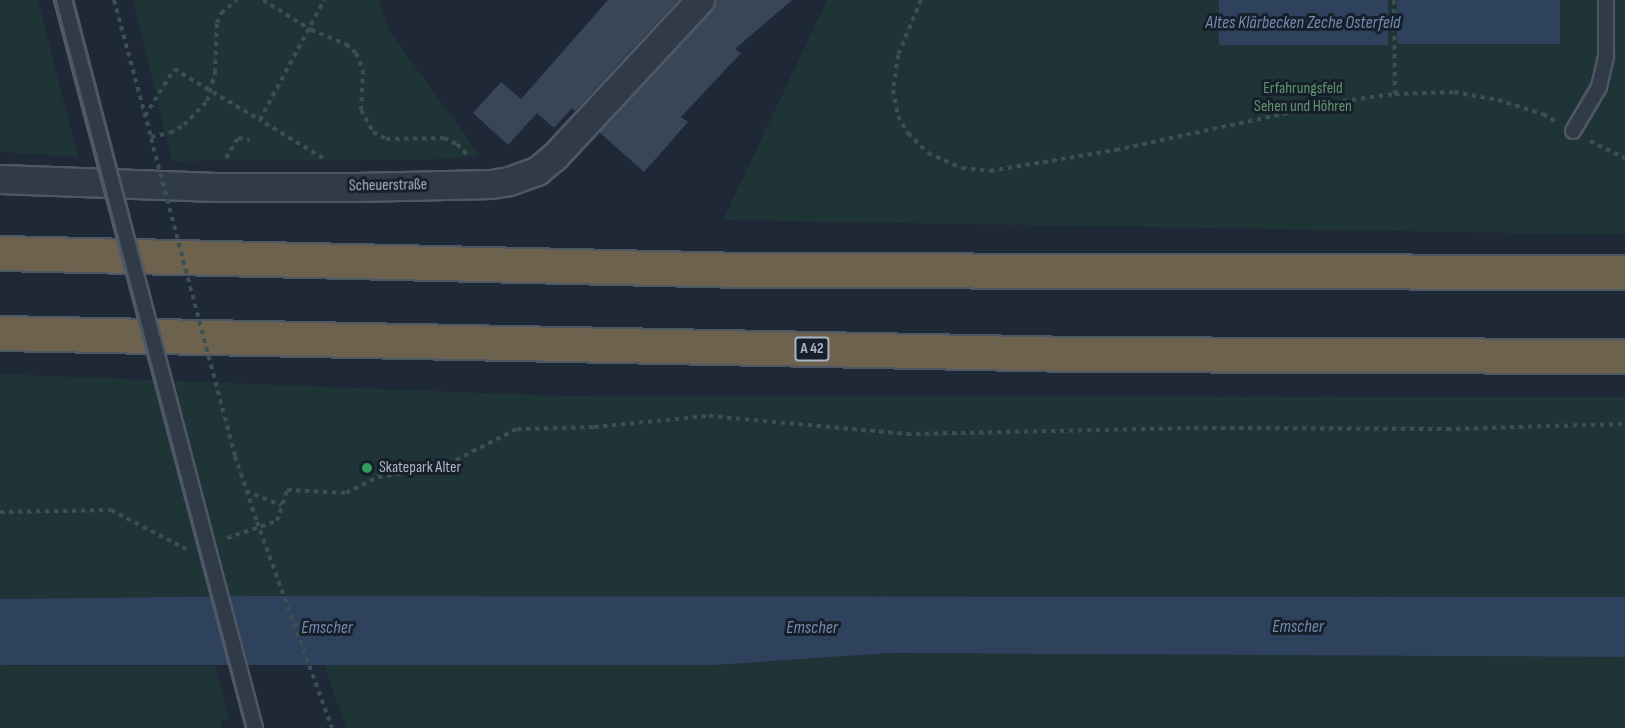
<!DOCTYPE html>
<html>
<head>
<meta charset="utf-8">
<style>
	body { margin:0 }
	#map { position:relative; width:1625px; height:728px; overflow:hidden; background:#1e2836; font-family:"Sofia Sans Condensed",sans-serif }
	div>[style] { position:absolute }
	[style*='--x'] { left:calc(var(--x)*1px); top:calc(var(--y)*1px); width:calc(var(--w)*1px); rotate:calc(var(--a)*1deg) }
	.green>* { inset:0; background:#1f3437 }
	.water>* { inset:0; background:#2e415d; transform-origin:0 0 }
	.building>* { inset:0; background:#394657 }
	.path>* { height:4px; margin-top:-2px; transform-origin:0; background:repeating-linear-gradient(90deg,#3a5052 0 4.5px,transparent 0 9px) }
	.roads { filter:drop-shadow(2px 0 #4e5765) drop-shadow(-2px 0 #4e5765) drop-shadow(0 2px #4e5765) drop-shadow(0 -2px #4e5765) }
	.lane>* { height:14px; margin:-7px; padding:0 7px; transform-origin:7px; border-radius:7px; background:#313a47 }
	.street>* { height:27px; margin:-13.5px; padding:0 13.5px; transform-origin:13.5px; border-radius:13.5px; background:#313a47 }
	.highway>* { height:33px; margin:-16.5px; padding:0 16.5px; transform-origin:16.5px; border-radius:16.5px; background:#6d624d }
	.tram>* { height:1.5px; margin:-0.75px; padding:0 0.75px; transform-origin:0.75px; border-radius:0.75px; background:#525d6e }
	.path-bridge>* { height:4px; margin-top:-2px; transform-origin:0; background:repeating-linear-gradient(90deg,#3a5052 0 4.5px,transparent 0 9px) }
	.bridges { filter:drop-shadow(2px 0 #4e5765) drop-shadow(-2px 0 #4e5765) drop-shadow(0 2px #4e5765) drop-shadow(0 -2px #4e5765) }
	.lane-bridge>* { height:14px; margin:-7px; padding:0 7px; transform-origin:7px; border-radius:7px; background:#313a47 }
	.dots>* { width:16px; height:16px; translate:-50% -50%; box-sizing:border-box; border:3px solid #171f2b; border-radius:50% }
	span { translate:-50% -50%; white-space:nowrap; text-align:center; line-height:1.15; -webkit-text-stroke:6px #171f2b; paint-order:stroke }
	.shield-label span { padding:2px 4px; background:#171f2b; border:2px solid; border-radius:4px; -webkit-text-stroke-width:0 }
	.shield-label { font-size:15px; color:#aab4c4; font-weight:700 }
	.park-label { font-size:16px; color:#61956e }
	.street-label { font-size:16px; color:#aab4c4 }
	.poi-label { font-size:16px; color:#aab4c4 }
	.left { translate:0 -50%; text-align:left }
	.water-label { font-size:18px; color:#718aaf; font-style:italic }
</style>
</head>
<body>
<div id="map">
	<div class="green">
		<i style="clip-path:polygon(0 0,38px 0,78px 157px,0 152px)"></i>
		<i style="clip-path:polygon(133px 0,378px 0,390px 32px,480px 156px,427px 160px,172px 161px)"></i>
		<i style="clip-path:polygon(827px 0,1625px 0,1625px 235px,723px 220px)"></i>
		<i style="clip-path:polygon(0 374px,563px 396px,1625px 397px,1625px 597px,251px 596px,0 599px)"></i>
		<i style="clip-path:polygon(890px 653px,1625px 657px,1625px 728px,346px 728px,324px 665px,716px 665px)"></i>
		<i style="clip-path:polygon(0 665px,215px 666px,229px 718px,220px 721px,222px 728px,0 728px)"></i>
	</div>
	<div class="water">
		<i style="left:1219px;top:0;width:169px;height:45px"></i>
		<i style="left:1397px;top:0;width:163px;height:44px"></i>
		<i style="clip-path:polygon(251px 596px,1625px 597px,1625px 657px,890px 653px,716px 665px,0 665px,0 599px)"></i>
	</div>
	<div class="building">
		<i style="clip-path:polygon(608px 0,678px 0,575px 111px,572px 108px,554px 128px,537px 113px,508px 145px,473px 113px,501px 82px,521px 99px)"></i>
		<i style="clip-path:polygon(715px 0,792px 0,735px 49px,741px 53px,681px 117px,688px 122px,644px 172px,599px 132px,712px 11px)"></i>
	</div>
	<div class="path">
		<i style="--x:114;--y:0;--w:142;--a:74.9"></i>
		<i style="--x:921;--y:0;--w:60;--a:112.7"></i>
		<i style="--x:898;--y:55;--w:35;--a:98"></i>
		<i style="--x:893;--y:90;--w:26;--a:79"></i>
		<i style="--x:898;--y:116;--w:20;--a:60"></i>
		<i style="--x:908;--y:133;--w:28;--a:45"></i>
		<i style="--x:928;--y:153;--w:37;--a:24"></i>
		<i style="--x:962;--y:168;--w:28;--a:6"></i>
		<i style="--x:990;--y:171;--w:128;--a:-9.5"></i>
		<i style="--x:1116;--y:150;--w:232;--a:-12.2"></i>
		<i style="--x:1343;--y:101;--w:52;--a:-7.7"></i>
		<i style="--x:1395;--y:94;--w:59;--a:-1.9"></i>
		<i style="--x:1454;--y:92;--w:45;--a:10.3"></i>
		<i style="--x:1498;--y:100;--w:47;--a:17.3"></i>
		<i style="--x:1543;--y:114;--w:14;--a:30"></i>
		<i style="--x:1394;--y:0;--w:94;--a:89.4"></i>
		<i style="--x:145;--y:116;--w:55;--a:-58.3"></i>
		<i style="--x:174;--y:69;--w:100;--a:30.7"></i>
		<i style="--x:386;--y:139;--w:58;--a:-1"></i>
		<i style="--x:444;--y:138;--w:14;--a:25"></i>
		<i style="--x:457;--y:144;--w:16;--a:47"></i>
		<i style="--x:1590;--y:141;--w:39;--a:26"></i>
		<i style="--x:226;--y:158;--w:23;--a:-59"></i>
		<i style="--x:238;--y:138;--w:12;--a:9"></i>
		<i style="--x:323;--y:158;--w:74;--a:-148.9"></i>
		<i style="--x:260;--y:120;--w:136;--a:-61.9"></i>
		<i style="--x:235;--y:456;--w:70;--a:71.6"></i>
		<i style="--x:246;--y:491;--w:38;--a:22"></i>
		<i style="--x:0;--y:512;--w:111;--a:-1"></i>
		<i style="--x:111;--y:510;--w:85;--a:27.5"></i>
		<i style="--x:227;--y:538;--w:53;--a:-18.8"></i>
		<i style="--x:277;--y:521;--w:33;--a:-72"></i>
		<i style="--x:287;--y:490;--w:59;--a:2.9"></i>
		<i style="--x:346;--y:493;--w:36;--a:-27"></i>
		<i style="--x:378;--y:477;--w:63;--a:-8.3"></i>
		<i style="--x:440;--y:468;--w:86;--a:-26.9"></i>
		<i style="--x:517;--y:429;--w:77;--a:-1.5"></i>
		<i style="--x:594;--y:427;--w:116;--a:-5.5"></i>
		<i style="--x:709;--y:416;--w:199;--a:5.2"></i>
		<i style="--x:907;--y:434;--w:287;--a:-1.2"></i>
		<i style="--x:1194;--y:428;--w:253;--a:0.2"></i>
		<i style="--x:1447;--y:429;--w:178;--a:-1.6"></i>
	</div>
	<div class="roads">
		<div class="lane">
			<i style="--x:1573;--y:131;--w:51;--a:-59.4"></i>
			<i style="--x:1599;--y:87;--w:32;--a:-77"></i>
			<i style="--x:1606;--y:56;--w:56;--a:-90"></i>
		</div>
		<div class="street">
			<i style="--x:0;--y:179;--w:216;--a:2.1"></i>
			<i style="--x:216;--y:187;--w:140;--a:0"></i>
			<i style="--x:356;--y:187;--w:135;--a:-1.3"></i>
			<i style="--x:491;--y:184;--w:18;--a:-9"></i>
			<i style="--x:509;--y:181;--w:30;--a:-20"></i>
			<i style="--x:537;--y:171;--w:23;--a:-40"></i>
			<i style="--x:555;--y:156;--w:213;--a:-47.1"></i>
		</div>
		<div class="highway">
			<i style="--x:0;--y:253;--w:746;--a:1.31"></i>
			<i style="--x:746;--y:270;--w:879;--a:0.13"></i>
			<i style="--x:0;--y:333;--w:1073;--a:1.12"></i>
			<i style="--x:1073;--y:354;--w:552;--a:0.21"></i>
		</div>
	</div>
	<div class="tram">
		<i style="--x:54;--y:0;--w:753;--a:75.23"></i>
		<i style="--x:74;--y:0;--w:752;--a:75.45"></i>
	</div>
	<div class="path-bridge">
		<i style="--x:263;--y:0;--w:57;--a:32"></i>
		<i style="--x:311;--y:30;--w:38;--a:22"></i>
		<i style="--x:346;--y:44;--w:13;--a:42"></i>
		<i style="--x:356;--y:53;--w:18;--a:68"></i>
		<i style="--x:363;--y:70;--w:40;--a:92.9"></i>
		<i style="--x:361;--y:110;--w:25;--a:61"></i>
		<i style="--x:373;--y:132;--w:15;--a:28"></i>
		<i style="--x:235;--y:456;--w:330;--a:-104.8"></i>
		<i style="--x:151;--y:137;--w:19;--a:-12"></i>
		<i style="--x:170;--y:133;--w:16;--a:-30"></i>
		<i style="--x:184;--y:125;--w:33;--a:-46"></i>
		<i style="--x:207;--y:101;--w:29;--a:-74"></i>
		<i style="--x:215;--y:73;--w:50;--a:-87.7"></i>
		<i style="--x:217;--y:23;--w:11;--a:-68"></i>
		<i style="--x:221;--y:13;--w:21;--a:-39"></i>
		<i style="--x:257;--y:522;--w:219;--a:70"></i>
	</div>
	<div class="bridges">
		<div class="lane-bridge">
			<i style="--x:64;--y:0;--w:753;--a:75.3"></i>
		</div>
	</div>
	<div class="dots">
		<i style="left:367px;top:468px;background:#2e9e5b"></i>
	</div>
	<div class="shield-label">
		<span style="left:812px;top:349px">A 42</span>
	</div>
	<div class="park-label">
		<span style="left:1303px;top:98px">Erfahrungsfeld<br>Sehen und Höhren</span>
	</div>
	<div class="street-label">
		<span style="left:388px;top:186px;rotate:-1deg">Scheuerstraße</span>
	</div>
	<div class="poi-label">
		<span class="left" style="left:379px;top:468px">Skatepark Alter</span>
	</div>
	<div class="water-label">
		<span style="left:1303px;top:23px">Altes Klärbecken Zeche Osterfeld</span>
		<span style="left:1298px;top:627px">Emscher</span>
		<span style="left:327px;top:628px">Emscher</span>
		<span style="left:812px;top:628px">Emscher</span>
	</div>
</div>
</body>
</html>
